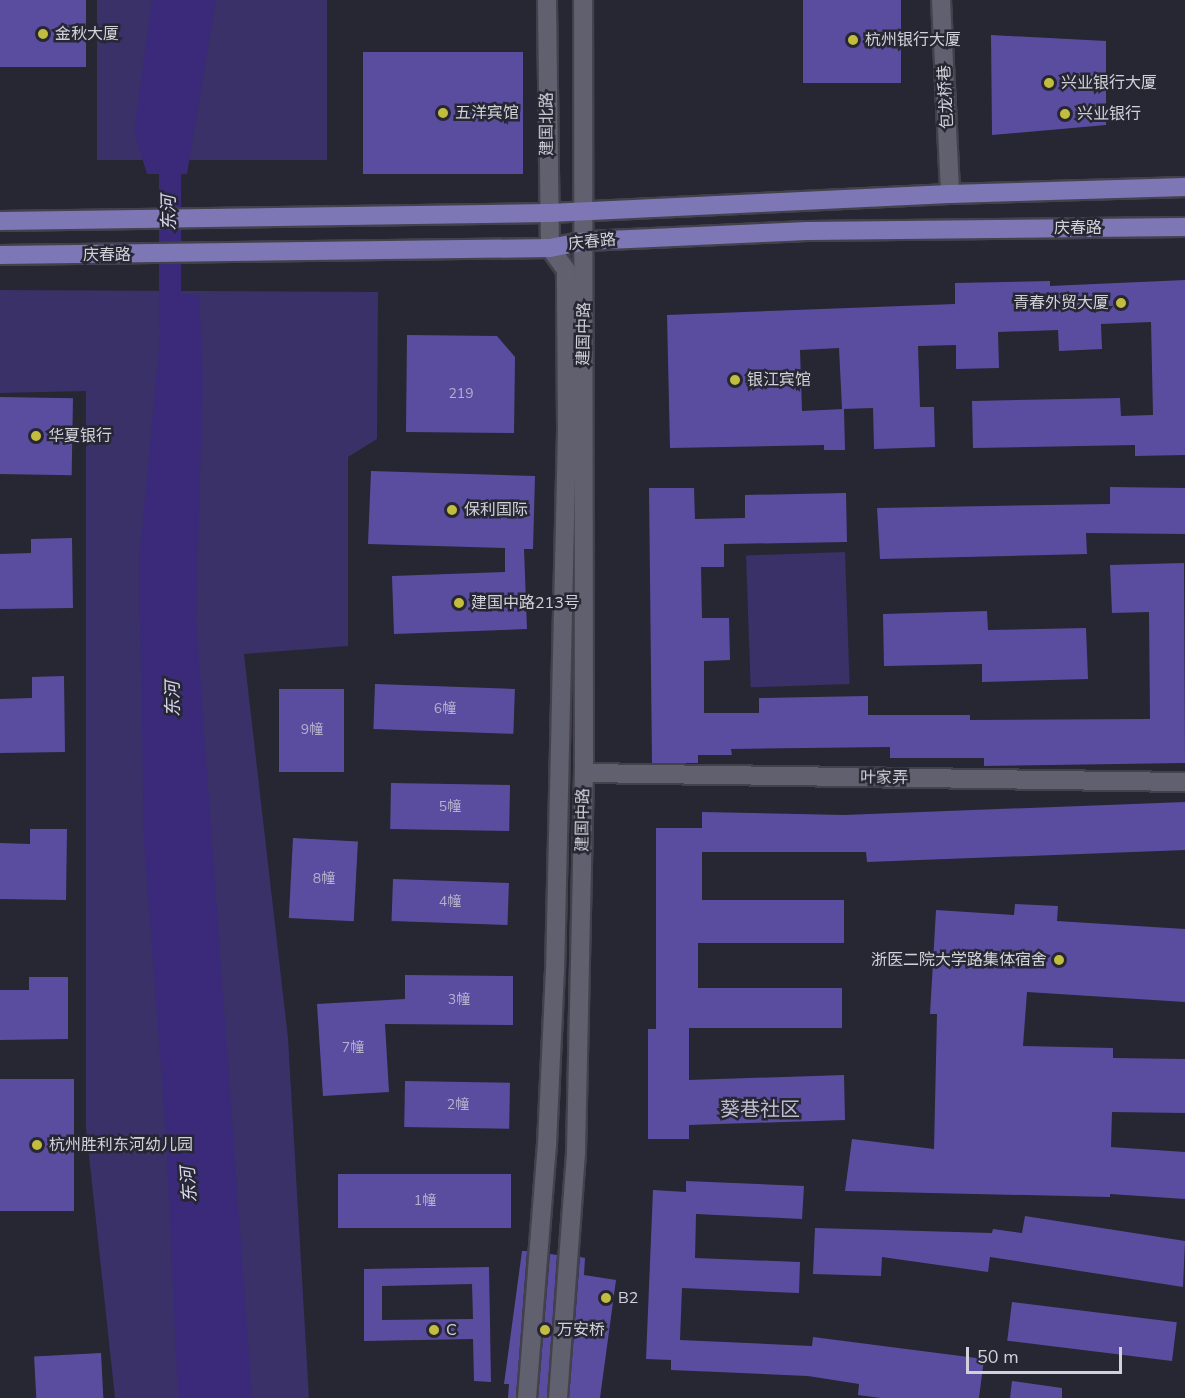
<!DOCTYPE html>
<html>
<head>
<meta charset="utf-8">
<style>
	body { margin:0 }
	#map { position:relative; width:1185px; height:1398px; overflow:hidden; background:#272633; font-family:"Nunito Sans","Noto Sans SC",sans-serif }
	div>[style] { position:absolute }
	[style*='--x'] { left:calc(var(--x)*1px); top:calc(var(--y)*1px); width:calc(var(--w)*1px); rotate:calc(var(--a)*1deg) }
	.green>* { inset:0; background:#393168; transform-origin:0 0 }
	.water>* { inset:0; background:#3a2a79 }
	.canal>* { height:22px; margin:-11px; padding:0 11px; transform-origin:11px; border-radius:11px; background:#3a2a79 }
	.building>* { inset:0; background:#5a4da0; transform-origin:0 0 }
	.roads { filter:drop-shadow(2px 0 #42414c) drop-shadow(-2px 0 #42414c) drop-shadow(0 2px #42414c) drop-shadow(0 -2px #42414c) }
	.street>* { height:18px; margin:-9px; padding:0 9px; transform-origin:9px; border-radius:9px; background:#61606f }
	.secondary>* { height:18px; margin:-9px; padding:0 9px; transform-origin:9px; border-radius:9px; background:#61606f }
	.primary>* { height:18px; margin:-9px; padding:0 9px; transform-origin:9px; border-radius:9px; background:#7e77b6 }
	.dots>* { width:16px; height:16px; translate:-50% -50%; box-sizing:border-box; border:3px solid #272633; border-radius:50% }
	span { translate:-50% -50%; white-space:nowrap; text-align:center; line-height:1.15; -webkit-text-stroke:5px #272633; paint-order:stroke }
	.number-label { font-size:14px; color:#b3b0cb }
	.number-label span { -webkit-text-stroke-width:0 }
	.poi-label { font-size:16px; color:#d1d1d9 }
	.left { translate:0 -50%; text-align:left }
	.right { translate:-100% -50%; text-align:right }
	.street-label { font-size:16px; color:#d1d1d9 }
	.water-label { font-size:18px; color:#d9d8ef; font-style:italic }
	.quarter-label { font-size:20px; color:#bdbdcd }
	.scale { position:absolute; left:966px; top:1347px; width:156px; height:27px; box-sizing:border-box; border:3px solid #d1d1d9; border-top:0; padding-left:8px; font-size:18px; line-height:21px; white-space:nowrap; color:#d1d1d9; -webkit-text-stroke:4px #272633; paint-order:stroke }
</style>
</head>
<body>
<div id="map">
	<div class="green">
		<i style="left:97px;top:0;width:230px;height:160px"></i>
		<i style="clip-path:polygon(0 290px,378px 292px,377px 439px,348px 457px,348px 646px,244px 654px,288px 1038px,309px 1398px,115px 1398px,86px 1128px,86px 391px,0 393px)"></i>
		<i style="left:845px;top:552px;width:132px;height:99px;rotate:88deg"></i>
	</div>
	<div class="water">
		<i style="clip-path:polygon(152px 0,216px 0,187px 174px,147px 174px,134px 132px)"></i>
		<i style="clip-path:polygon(164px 293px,199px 295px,203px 374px,196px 619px,252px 1398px,178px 1398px,166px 1135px,144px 842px,139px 562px)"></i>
	</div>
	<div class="canal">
		<i style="--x:170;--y:143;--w:180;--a:90"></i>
	</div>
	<div class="building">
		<i style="left:0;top:0;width:86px;height:67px"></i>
		<i style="left:803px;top:0;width:98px;height:83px"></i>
		<i style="clip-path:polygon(991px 35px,1106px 41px,1106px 125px,992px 135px)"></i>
		<i style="left:363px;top:52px;width:160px;height:122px"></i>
		<i style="clip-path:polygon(1185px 280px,1185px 455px,1135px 456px,1135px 445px,973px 448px,972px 401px,1120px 398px,1121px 416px,1153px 415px,1151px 322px,1101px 324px,1102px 349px,1059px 351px,1058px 330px,998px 332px,999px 368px,956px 369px,956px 345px,918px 346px,920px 407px,934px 407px,935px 447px,874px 449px,873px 408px,842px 409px,839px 348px,800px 350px,802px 411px,844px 409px,845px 450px,824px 450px,824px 445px,670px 448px,667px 315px,955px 304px,955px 283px,1050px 281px,1050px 286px)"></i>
		<i style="clip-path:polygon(407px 335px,497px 336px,515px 357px,514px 433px,406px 432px)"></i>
		<i style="left:0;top:397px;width:73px;height:77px;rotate:1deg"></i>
		<i style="clip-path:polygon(371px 471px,535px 476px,533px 549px,524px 549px,527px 629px,394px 634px,392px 576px,505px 572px,505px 548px,368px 544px)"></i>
		<i style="clip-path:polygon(1110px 487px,1185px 488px,1185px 534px,1086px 533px,1087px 554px,880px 559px,877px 508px,1110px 504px)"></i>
		<i style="clip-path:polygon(649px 488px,694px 488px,695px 519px,745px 518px,745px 495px,846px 493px,847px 542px,724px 544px,724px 567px,701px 567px,702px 618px,729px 618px,730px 660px,704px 661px,704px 713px,759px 713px,759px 698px,868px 696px,868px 715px,970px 715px,970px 720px,1150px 719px,1149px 612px,1112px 613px,1110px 565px,1184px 563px,1185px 763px,984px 766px,984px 758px,890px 758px,890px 747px,731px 749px,732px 755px,698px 755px,698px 763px,652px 763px)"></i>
		<i style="clip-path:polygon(72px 538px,73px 608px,0 609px,0 554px,31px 553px,31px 539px)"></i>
		<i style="clip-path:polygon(987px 611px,988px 630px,1086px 628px,1088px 679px,982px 682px,982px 664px,884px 666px,883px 614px)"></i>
		<i style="clip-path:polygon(64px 676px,65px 752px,0 753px,0 699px,32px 698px,32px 677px)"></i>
		<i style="left:375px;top:684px;width:140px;height:45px;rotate:2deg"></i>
		<i style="left:279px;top:689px;width:65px;height:83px"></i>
		<i style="left:391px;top:783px;width:119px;height:46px;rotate:1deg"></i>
		<i style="clip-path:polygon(1185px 802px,1185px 850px,867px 862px,866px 852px,702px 852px,702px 900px,844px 900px,844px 943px,698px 943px,698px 988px,842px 988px,842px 1028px,689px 1028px,689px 1080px,844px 1075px,845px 1120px,689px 1125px,689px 1139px,648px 1139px,648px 1029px,656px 1029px,656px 828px,702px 828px,702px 812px,844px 815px)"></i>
		<i style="clip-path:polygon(30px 829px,67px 829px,66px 900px,0 899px,0 843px,30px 844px)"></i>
		<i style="left:293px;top:838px;width:65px;height:80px;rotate:3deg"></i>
		<i style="left:393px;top:879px;width:116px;height:42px;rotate:2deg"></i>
		<i style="clip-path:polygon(1015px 904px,1058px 906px,1057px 921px,1185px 929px,1185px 1002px,1027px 992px,1023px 1046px,1113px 1048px,1113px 1058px,1185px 1059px,1185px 1113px,1112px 1112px,1111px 1147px,1185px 1152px,1185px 1199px,1110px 1194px,1110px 1197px,845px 1191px,852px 1139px,934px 1149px,937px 1014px,930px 1014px,936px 910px,1014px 915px)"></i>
		<i style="clip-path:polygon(405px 975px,513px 976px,513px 1025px,385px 1024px,389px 1092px,323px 1096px,317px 1004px,405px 999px)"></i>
		<i style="clip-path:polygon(29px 977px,68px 977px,68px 1039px,0 1040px,0 990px,29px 990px)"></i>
		<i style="left:0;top:1079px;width:74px;height:132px"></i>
		<i style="left:405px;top:1081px;width:105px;height:46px;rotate:1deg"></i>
		<i style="left:338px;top:1174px;width:173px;height:54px"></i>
		<i style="clip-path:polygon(686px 1181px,804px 1186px,802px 1219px,696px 1214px,695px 1258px,800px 1262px,799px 1293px,682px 1288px,680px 1340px,812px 1346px,813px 1337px,984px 1359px,979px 1398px,881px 1398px,858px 1395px,859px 1384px,808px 1376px,671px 1370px,671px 1360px,646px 1359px,653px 1190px,686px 1192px)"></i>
		<i style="clip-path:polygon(1025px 1216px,1185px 1241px,1183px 1287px,990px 1257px,988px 1272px,882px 1257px,881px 1276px,813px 1274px,815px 1228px,992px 1233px,993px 1229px,1022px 1233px)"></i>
		<i style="clip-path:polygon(522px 1251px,527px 1251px,516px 1398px,508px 1398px,509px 1384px,504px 1384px)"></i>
		<i style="clip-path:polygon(550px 1254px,557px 1255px,547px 1398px,538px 1398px)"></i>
		<i style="clip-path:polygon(580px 1257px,585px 1258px,584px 1275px,616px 1280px,600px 1398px,569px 1398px)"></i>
		<i style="clip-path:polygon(evenodd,489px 1267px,491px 1382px,474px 1381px,473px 1339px,364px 1341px,364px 1269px,489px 1267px,472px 1284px,473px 1319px,382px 1320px,382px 1286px,472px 1284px)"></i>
		<i style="left:1012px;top:1302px;width:166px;height:39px;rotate:7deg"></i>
		<i style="left:101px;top:1353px;width:45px;height:67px;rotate:87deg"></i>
		<i style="clip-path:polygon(1012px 1381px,1062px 1388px,1062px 1398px,1010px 1398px)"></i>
	</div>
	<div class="roads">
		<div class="street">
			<i style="--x:941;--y:0;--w:194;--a:87.3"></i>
			<i style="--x:584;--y:773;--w:601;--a:0.86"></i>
		</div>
		<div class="secondary">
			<i style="--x:527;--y:1398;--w:254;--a:-85.5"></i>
			<i style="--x:547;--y:1145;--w:173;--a:-87.4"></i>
			<i style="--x:555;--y:972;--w:543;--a:-88.73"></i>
			<i style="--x:567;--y:429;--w:159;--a:-90.4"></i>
			<i style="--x:566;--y:270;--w:27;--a:-126"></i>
			<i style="--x:550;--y:248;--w:248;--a:-90.7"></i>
			<i style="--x:558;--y:1398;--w:247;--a:-85.8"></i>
			<i style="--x:576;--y:1152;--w:379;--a:-88.8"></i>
			<i style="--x:584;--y:773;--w:773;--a:-90.07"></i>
		</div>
		<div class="primary">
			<i style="--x:0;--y:221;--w:549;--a:-0.83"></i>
			<i style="--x:549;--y:213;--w:401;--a:-2.7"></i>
			<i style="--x:950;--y:194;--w:235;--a:-1.7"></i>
			<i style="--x:0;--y:255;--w:550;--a:-0.73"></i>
			<i style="--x:550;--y:248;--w:37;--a:-11"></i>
			<i style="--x:586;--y:241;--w:221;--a:-2.6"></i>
			<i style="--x:807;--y:231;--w:378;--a:-0.6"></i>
		</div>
	</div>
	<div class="dots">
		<i style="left:43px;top:34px;background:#c2bd3f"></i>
		<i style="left:853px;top:40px;background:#c2bd3f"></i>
		<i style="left:1049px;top:83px;background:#c2bd3f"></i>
		<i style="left:443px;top:113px;background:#c2bd3f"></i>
		<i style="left:1065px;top:114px;background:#c2bd3f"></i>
		<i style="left:1121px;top:303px;background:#c2bd3f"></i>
		<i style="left:735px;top:380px;background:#c2bd3f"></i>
		<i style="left:36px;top:436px;background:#c2bd3f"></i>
		<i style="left:452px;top:510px;background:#c2bd3f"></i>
		<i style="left:459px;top:603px;background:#c2bd3f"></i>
		<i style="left:1059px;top:960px;background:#c2bd3f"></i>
		<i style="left:37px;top:1145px;background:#c2bd3f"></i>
		<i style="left:606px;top:1298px;background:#c2bd3f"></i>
		<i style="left:434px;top:1330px;background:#c2bd3f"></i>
		<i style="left:545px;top:1330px;background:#c2bd3f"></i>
	</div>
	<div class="number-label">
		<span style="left:461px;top:394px">219</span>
		<span style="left:445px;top:709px">6幢</span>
		<span style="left:312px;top:730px">9幢</span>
		<span style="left:450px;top:807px">5幢</span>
		<span style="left:324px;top:879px">8幢</span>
		<span style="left:450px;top:902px">4幢</span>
		<span style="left:459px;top:1000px">3幢</span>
		<span style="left:353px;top:1048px">7幢</span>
		<span style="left:458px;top:1105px">2幢</span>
		<span style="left:425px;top:1201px">1幢</span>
	</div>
	<div class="poi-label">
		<span class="left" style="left:55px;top:34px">金秋大厦</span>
		<span class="left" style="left:865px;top:40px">杭州银行大厦</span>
		<span class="left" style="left:1061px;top:83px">兴业银行大厦</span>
		<span class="left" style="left:455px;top:113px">五洋宾馆</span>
		<span class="left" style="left:1077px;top:114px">兴业银行</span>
		<span class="right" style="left:1109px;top:303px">青春外贸大厦</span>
		<span class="left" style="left:747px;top:380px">银江宾馆</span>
		<span class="left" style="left:48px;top:436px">华夏银行</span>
		<span class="left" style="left:464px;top:510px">保利国际</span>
		<span class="left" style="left:471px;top:603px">建国中路213号</span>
		<span class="right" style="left:1047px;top:960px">浙医二院大学路集体宿舍</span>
		<span class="left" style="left:49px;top:1145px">杭州胜利东河幼儿园</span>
		<span class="left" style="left:618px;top:1298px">B2</span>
		<span class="left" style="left:446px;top:1330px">C</span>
		<span class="left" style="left:557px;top:1330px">万安桥</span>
	</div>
	<div class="street-label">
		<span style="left:946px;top:97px;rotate:-93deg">包龙桥巷</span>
		<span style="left:547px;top:124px;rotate:-90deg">建国北路</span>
		<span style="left:1078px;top:228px">庆春路</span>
		<span style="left:592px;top:242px;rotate:-6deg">庆春路</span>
		<span style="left:107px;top:255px">庆春路</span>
		<span style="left:584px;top:334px;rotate:-89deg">建国中路</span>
		<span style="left:884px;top:778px;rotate:1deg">叶家弄</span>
		<span style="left:583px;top:820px;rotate:-89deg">建国中路</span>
	</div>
	<div class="water-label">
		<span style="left:169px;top:213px;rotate:-91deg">东河</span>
		<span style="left:173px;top:699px;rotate:-91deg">东河</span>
		<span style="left:189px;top:1185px;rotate:-94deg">东河</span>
	</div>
	<div class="quarter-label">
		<span style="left:760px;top:1109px">葵巷社区</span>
	</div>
	<div class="scale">50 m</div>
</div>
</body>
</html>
